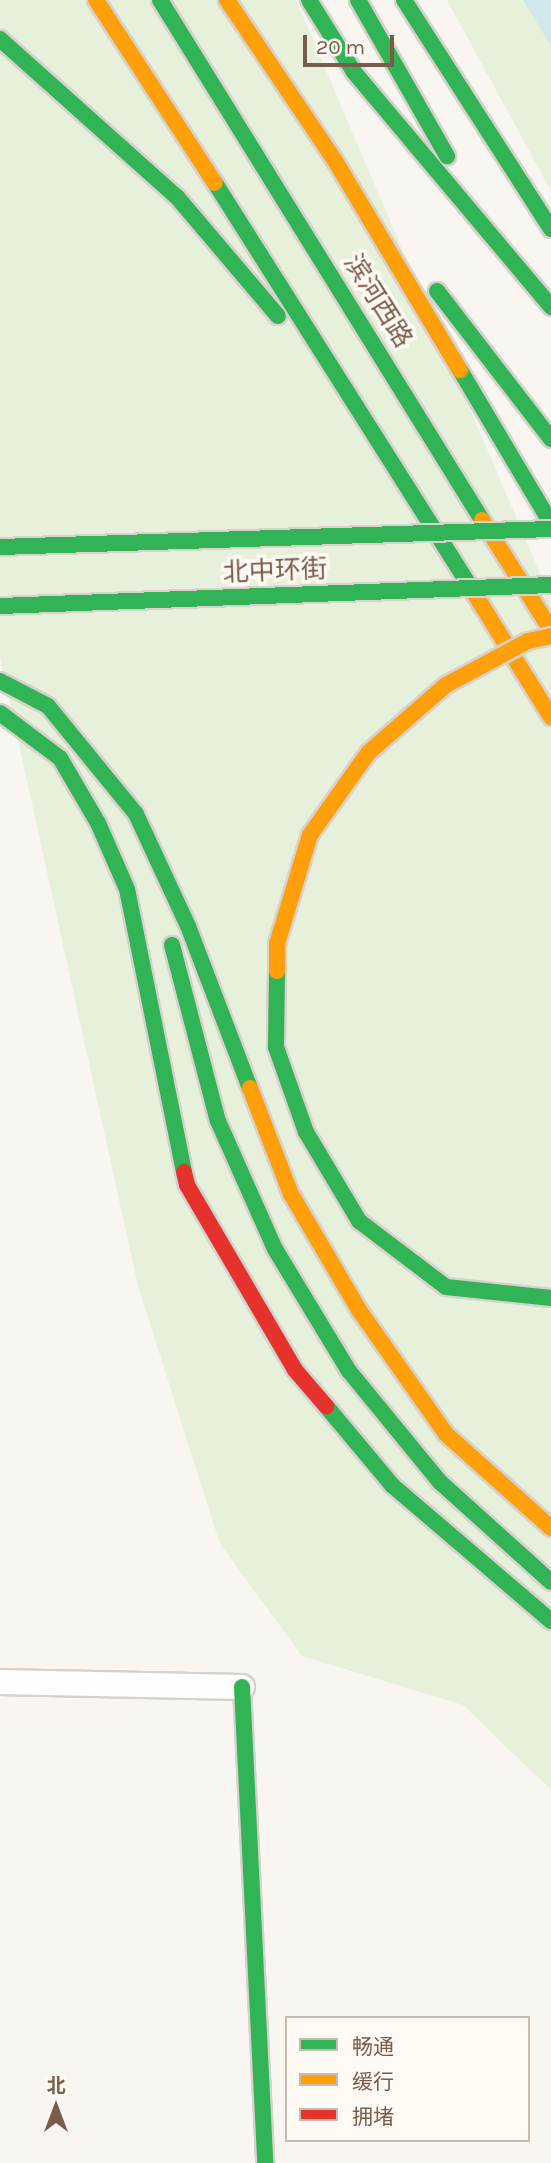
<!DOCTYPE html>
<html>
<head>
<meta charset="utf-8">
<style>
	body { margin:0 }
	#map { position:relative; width:551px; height:2163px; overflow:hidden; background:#f9f5f0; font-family:Karla,"Noto Sans SC",sans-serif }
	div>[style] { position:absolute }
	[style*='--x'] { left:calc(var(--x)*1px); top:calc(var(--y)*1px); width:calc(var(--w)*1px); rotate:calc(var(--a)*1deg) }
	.green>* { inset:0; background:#e7f0db }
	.water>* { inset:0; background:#d0e8ea }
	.roads { filter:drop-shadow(2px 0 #d7d1cb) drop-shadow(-2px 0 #d7d1cb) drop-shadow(0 2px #d7d1cb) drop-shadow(0 -2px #d7d1cb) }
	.street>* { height:24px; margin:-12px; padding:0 12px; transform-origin:12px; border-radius:12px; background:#fefefd }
	.fast>* { height:16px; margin:-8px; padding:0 8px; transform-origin:8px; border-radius:8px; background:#30b455 }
	.slow>* { height:16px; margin:-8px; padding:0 8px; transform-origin:8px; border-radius:8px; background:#ff9f0a }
	.jam>* { height:16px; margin:-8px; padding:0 8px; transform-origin:8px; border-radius:8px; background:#e5322d }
	.bridges { filter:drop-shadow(2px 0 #dad1cc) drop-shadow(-2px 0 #dad1cc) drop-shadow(0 2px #dad1cc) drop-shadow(0 -2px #dad1cc) }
	.fast-bridge>* { height:16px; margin:-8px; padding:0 8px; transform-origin:8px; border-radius:8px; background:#30b455 }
	.slow-bridge>* { height:16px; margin:-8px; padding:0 8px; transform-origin:8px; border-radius:8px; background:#ff9f0a }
	span { translate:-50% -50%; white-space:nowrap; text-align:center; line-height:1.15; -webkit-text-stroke:7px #fffaf3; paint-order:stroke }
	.street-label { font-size:26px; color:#7a5c4d }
	.legend { position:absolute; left:285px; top:2016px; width:245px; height:126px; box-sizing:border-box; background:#fffaf3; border:2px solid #cabbb1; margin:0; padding:9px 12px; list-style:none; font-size:21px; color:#7a5c4d }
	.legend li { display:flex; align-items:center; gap:14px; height:35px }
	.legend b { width:35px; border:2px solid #cabbb1 }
	.north { position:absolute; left:21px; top:2072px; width:70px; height:70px; -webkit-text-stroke:5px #fffaf3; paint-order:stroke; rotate:0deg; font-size:19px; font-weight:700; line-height:28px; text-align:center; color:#7a5c4d }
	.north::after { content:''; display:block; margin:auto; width:24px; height:32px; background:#7a5c4d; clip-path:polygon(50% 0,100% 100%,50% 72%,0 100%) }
	.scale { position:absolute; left:303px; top:35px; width:91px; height:32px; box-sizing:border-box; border:4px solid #7a5c4d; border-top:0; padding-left:9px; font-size:21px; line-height:24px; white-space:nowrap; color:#7a5c4d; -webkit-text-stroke:5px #fffaf3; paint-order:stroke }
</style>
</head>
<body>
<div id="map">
	<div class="green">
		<i style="clip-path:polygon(0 0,296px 0,551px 599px,551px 1790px,463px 1705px,302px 1656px,220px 1544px,138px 1286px,0 658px)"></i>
		<i style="clip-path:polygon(447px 0,551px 0,551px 191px)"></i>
	</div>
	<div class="water">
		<i style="clip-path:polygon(523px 0,551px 0,551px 46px)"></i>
	</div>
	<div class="roads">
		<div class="street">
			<i style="--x:0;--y:1682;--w:242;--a:1.2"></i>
		</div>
		<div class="fast">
			<i style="--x:160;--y:0;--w:612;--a:58.23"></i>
			<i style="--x:309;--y:0;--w:85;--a:58"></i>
			<i style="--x:354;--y:72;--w:307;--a:50"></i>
			<i style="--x:358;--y:0;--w:180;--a:60.3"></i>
			<i style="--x:404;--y:0;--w:272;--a:57.3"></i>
			<i style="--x:0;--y:39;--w:237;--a:41.8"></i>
			<i style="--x:177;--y:197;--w:156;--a:49.7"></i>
			<i style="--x:215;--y:183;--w:479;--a:57.7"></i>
			<i style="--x:437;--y:291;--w:187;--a:52.4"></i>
			<i style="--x:460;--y:370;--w:178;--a:59.3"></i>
			<i style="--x:0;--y:681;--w:54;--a:27.5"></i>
			<i style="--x:48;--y:706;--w:139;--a:50.8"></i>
			<i style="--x:136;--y:814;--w:123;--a:65.1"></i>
			<i style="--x:188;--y:926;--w:173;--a:69.1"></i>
			<i style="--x:0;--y:713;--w:75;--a:36.9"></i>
			<i style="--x:60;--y:758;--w:75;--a:59.7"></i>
			<i style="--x:98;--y:823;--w:72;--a:66.3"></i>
			<i style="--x:127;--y:889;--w:289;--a:78.6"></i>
			<i style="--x:172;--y:945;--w:182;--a:75.4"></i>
			<i style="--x:218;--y:1121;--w:140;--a:66"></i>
			<i style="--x:275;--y:1249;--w:143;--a:58.8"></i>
			<i style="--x:349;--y:1371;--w:144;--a:50.7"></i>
			<i style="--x:440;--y:1482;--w:149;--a:42"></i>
			<i style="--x:326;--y:1406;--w:104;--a:50.1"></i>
			<i style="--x:393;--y:1486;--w:208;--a:40.5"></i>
			<i style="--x:242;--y:1687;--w:477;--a:87.2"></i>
		</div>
		<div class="slow">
			<i style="--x:96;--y:0;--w:218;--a:57"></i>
			<i style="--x:227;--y:0;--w:192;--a:56.1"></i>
			<i style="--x:334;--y:159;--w:246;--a:59.2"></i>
			<i style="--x:482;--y:520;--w:130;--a:57.9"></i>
			<i style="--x:471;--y:588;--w:152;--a:58.2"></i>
			<i style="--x:250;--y:1088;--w:114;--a:68.9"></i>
			<i style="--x:291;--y:1194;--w:134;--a:59.6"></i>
			<i style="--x:359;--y:1310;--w:151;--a:54.9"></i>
			<i style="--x:446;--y:1434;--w:141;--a:41.8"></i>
		</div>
		<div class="jam">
			<i style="--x:184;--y:1172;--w:13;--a:77"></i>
			<i style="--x:187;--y:1185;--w:214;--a:59.7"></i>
			<i style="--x:295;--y:1370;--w:48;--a:49.3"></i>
		</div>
	</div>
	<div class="bridges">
		<div class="fast-bridge">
			<i style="--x:0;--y:547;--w:551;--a:-1.87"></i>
			<i style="--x:0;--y:606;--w:551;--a:-2.18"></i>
			<i style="--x:277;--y:971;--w:76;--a:90.8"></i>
			<i style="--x:276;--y:1047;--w:90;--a:70.6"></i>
			<i style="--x:306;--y:1132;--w:104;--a:59.2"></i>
			<i style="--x:359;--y:1221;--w:109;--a:37.2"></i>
			<i style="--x:446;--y:1287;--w:106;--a:6"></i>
		</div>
		<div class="slow-bridge">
			<i style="--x:277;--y:971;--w:27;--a:-90"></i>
			<i style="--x:277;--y:944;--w:114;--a:-73.2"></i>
			<i style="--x:310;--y:835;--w:100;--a:-54.7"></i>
			<i style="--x:368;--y:753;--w:103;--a:-41.1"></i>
			<i style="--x:446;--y:685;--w:93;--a:-28.2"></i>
			<i style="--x:528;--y:641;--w:24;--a:-12"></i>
		</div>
	</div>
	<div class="street-label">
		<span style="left:378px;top:301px;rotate:58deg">滨河西路</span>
		<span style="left:275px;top:571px;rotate:-2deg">北中环街</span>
	</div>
	<ul class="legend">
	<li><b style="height:9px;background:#30b455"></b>畅通</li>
	<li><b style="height:9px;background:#ff9f0a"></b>缓行</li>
	<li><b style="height:9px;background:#e5322d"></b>拥堵</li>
	</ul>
	<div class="north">北</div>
	<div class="scale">20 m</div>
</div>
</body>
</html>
